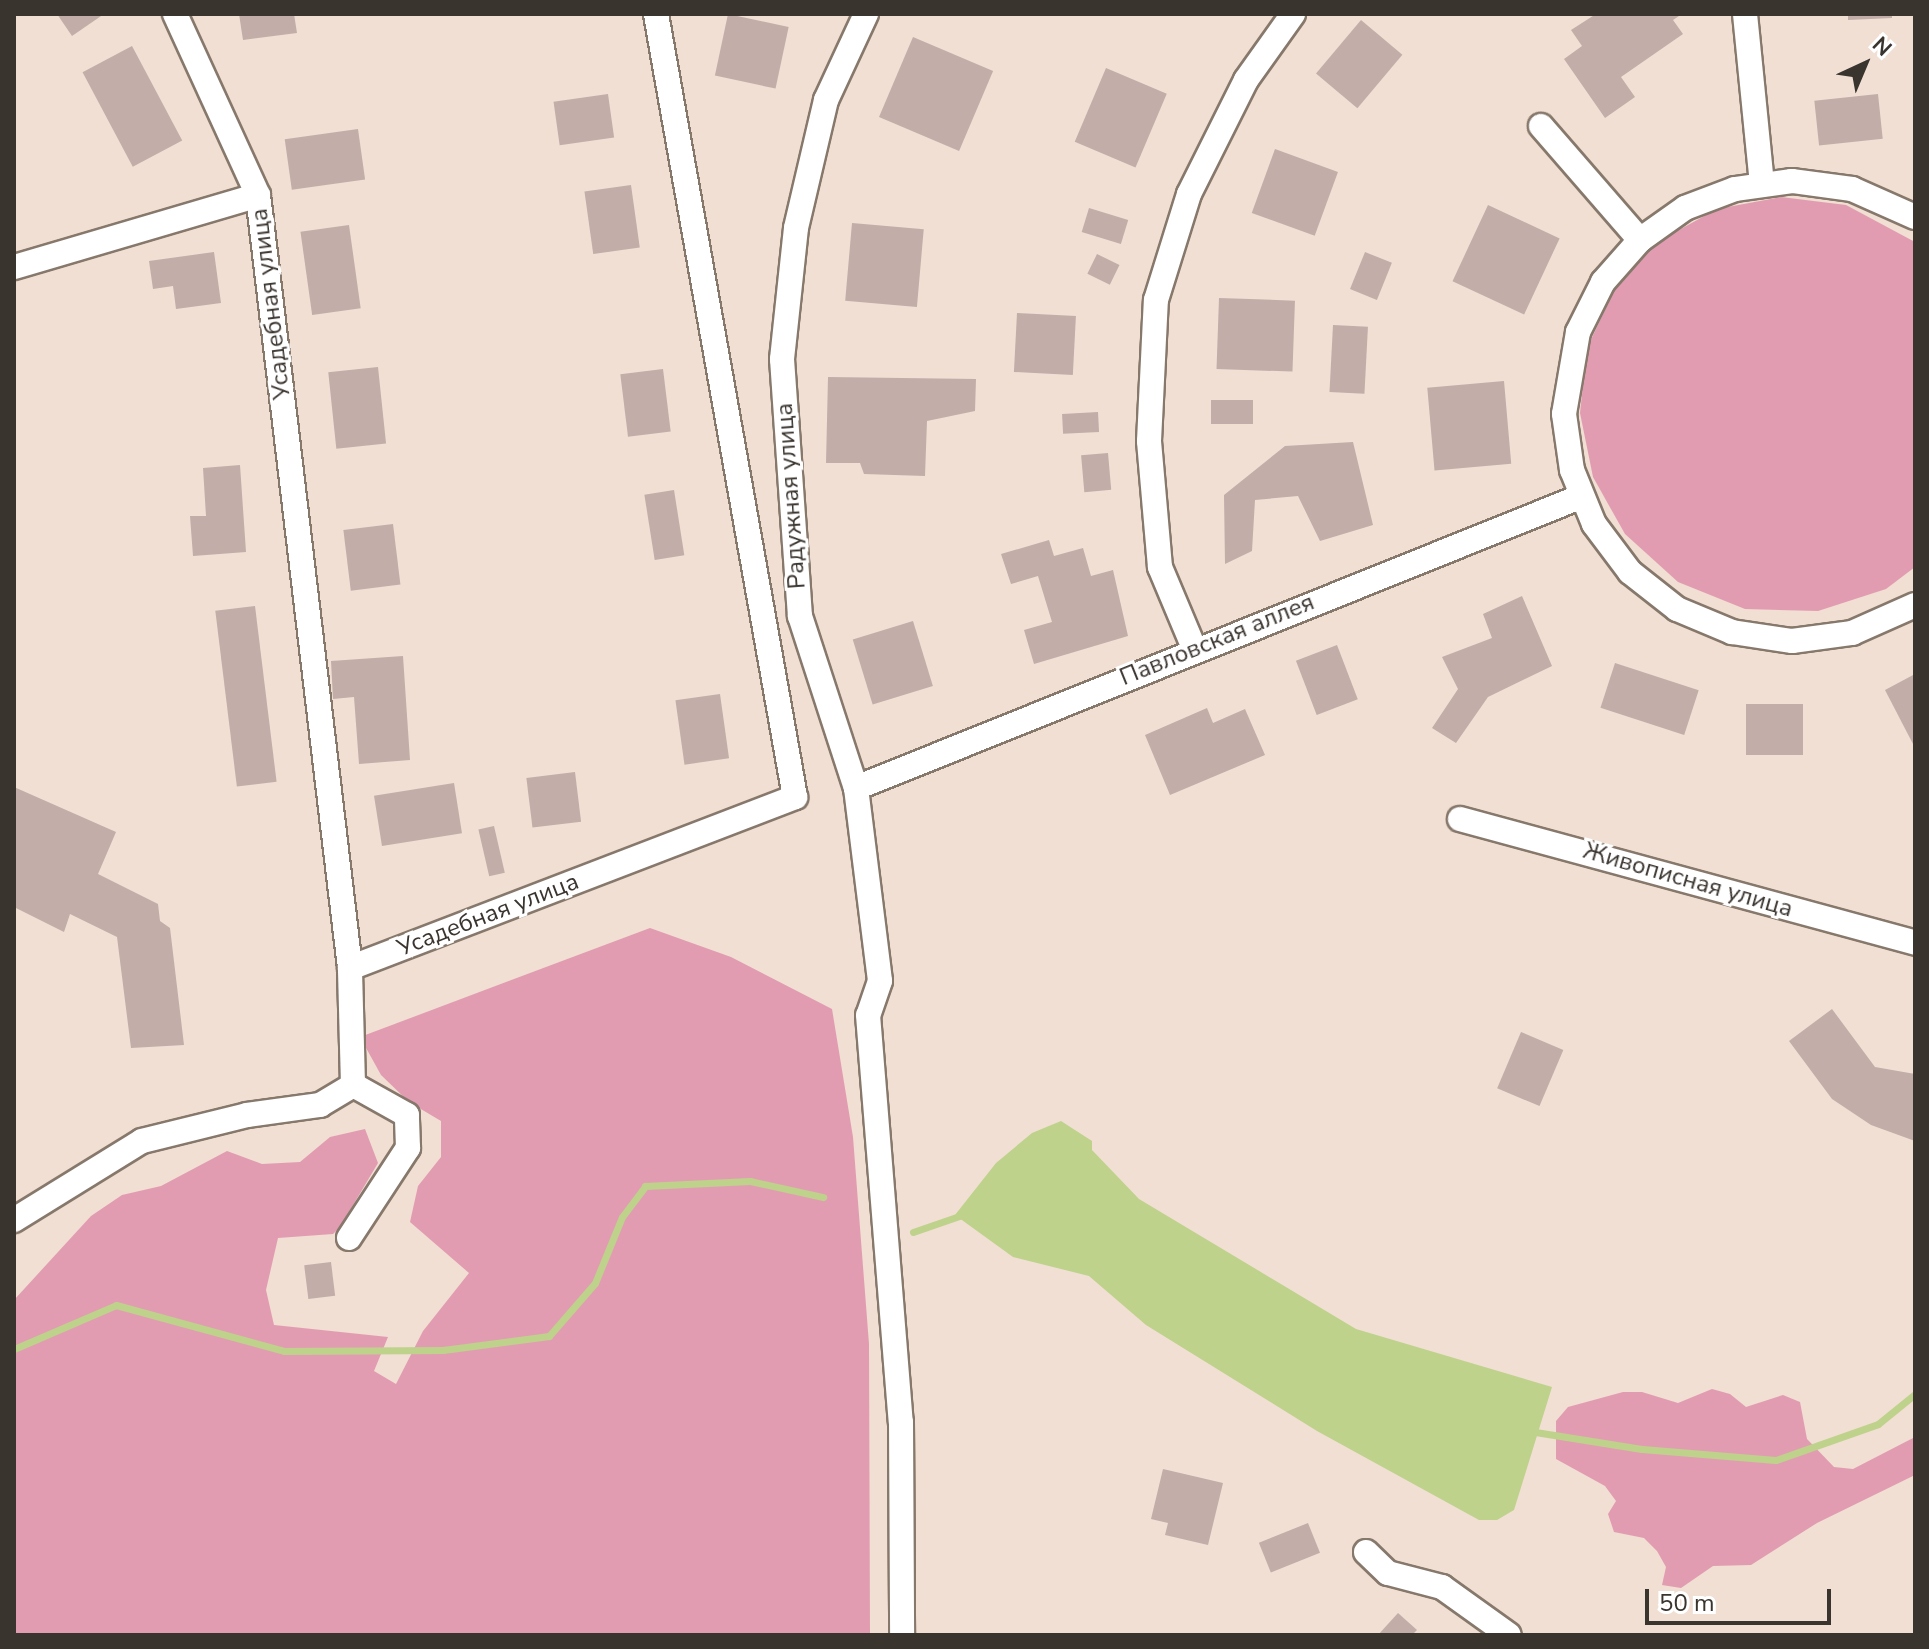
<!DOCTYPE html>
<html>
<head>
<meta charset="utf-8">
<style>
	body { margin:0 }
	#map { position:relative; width:1929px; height:1649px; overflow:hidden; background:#f0dfd2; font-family:"Nunito Sans",sans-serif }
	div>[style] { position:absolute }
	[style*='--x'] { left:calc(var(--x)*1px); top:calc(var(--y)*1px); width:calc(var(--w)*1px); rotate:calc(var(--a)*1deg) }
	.green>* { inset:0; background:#e29cb1 }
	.water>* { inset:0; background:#bed28c }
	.stream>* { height:7px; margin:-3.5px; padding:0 3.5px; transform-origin:3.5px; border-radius:3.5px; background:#bed28c }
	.building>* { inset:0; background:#c2ada9; transform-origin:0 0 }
	.roads { filter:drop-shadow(2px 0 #87786c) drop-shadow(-2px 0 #87786c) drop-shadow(0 2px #87786c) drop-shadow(0 -2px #87786c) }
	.minor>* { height:24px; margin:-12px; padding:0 12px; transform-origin:12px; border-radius:12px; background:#fff }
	span { translate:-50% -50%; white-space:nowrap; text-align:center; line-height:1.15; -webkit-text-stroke:6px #fff; paint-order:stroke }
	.street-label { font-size:24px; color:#3a342f }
	.frame { position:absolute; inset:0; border:16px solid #3a342f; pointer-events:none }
	.north { position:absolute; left:1825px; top:24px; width:80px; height:80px; -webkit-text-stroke:6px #fff; paint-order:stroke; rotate:44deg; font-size:22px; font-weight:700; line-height:32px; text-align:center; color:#3a342f }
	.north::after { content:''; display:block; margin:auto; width:28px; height:36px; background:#3a342f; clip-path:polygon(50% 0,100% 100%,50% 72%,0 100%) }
	.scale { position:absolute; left:1645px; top:1589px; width:186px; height:36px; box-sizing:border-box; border:4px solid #3a342f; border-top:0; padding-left:10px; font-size:24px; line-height:28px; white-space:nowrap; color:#3a342f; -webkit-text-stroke:6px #fff; paint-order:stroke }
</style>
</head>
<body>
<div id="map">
	<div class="green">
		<i style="clip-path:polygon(1781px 197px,1846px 205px,1915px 242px,1915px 567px,1886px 589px,1818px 611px,1745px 609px,1678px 582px,1625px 534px,1593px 477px,1580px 413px,1587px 348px,1615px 289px,1659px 241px,1717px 209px)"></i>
		<i style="clip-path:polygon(650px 928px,731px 957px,832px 1009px,853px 1137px,869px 1344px,870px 1635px,14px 1635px,14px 1300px,91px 1216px,122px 1195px,161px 1186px,227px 1151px,262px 1164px,300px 1162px,330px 1137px,365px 1129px,378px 1163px,340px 1227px,333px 1234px,278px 1238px,266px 1290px,274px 1325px,388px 1337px,374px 1371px,396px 1384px,423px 1331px,469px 1273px,410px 1222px,418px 1186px,441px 1157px,441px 1121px,409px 1102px,381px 1075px,360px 1037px)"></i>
		<i style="clip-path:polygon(1712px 1389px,1730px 1394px,1746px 1407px,1783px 1395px,1800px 1402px,1807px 1439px,1834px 1467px,1853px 1469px,1915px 1437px,1915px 1475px,1817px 1523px,1751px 1565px,1713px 1566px,1681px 1588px,1662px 1585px,1666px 1567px,1657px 1551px,1644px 1538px,1614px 1532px,1608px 1514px,1616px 1501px,1605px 1486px,1556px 1459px,1556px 1421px,1568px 1407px,1623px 1392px,1642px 1392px,1678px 1403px)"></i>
	</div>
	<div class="water">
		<i style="clip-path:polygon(1061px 1121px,1092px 1141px,1092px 1150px,1139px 1199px,1356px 1329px,1552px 1387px,1514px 1510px,1497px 1520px,1479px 1520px,1317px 1431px,1146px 1325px,1089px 1276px,1013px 1257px,955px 1215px,996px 1163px,1032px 1133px)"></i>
	</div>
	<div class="stream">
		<i style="--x:913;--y:1232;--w:52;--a:-19.1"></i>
		<i style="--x:14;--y:1349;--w:111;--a:-23.3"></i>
		<i style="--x:116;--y:1305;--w:174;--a:15.3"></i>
		<i style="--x:284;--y:1351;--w:159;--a:-0.4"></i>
		<i style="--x:443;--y:1350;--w:107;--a:-7.5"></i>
		<i style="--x:549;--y:1336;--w:70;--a:-49"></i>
		<i style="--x:595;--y:1283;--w:71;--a:-67.8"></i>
		<i style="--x:622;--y:1217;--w:39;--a:-53"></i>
		<i style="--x:645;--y:1186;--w:105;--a:-2.7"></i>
		<i style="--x:750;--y:1181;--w:75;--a:12.4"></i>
		<i style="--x:1529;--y:1431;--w:114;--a:9.1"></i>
		<i style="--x:1642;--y:1449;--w:134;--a:4.7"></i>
		<i style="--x:1776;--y:1460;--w:108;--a:-19.4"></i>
		<i style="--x:1878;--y:1424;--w:48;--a:-39"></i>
	</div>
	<div class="building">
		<i style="clip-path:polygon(57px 14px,104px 14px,72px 36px)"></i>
		<i style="clip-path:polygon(239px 14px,294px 14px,297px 33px,243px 40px)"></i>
		<i style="left:728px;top:14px;width:62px;height:63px;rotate:12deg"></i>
		<i style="clip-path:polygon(1596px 14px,1682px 14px,1673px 20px,1683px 34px,1621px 77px,1635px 97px,1605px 118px,1564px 59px,1582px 46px,1571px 30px)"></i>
		<i style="clip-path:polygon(1848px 14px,1892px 14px,1892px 18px,1848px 20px)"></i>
		<i style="left:1361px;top:20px;width:54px;height:70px;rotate:40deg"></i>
		<i style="left:913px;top:37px;width:87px;height:87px;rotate:23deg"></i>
		<i style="left:132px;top:46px;width:107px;height:56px;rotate:62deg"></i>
		<i style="left:1106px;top:68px;width:66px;height:80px;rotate:23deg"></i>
		<i style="left:608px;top:94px;width:44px;height:55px;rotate:82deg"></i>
		<i style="left:1878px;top:94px;width:45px;height:64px;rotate:84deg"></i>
		<i style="left:358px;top:129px;width:51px;height:74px;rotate:82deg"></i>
		<i style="left:1275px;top:149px;width:67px;height:68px;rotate:20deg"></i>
		<i style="left:631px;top:185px;width:63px;height:47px;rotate:82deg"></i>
		<i style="left:1488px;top:205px;width:79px;height:84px;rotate:25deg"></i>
		<i style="left:1089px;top:208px;width:41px;height:25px;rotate:17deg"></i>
		<i style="left:852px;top:223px;width:72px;height:78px;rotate:5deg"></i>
		<i style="left:349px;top:225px;width:84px;height:49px;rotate:82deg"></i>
		<i style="clip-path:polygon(214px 252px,221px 303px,176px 309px,173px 286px,153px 289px,149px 261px)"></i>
		<i style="left:1365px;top:252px;width:29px;height:40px;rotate:22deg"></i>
		<i style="left:1097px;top:254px;width:25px;height:22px;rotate:26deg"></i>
		<i style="left:1219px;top:298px;width:76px;height:71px;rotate:2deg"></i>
		<i style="left:1017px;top:313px;width:59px;height:59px;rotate:3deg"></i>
		<i style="left:1333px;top:325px;width:35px;height:67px;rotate:3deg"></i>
		<i style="left:378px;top:367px;width:77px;height:50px;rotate:84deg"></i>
		<i style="left:663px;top:369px;width:63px;height:43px;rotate:83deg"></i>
		<i style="clip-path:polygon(828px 377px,976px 379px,975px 411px,927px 421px,925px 476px,864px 474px,860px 463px,826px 463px)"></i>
		<i style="left:1504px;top:381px;width:83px;height:77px;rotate:85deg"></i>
		<i style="left:1211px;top:400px;width:42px;height:24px"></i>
		<i style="left:1098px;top:412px;width:20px;height:36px;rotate:87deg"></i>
		<i style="clip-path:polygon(1353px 442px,1373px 525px,1320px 541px,1298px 496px,1255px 500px,1252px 551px,1225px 564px,1224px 495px,1285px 446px)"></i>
		<i style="left:1108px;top:453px;width:37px;height:27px;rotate:85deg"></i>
		<i style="clip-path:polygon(240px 465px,246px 552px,193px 556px,190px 516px,206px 516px,203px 468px)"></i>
		<i style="left:674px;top:490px;width:66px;height:30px;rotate:81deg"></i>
		<i style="left:393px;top:524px;width:61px;height:50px;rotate:83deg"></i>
		<i style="clip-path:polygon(1049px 540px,1054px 556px,1083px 548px,1091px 576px,1113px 570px,1128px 636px,1034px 664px,1024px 630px,1052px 622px,1038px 576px,1011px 584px,1001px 554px)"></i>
		<i style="clip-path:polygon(1522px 596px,1552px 666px,1488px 697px,1456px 743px,1432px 728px,1458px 689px,1442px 657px,1492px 638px,1483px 614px)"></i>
		<i style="left:255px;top:606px;width:177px;height:40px;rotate:83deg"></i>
		<i style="left:913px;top:621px;width:68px;height:63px;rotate:73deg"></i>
		<i style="left:1337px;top:645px;width:58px;height:44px;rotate:69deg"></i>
		<i style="clip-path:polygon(403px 656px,410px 760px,359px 764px,354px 697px,333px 699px,331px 661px)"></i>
		<i style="left:1615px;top:663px;width:88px;height:47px;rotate:18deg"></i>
		<i style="clip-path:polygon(1915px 674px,1915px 742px,1913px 744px,1885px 690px)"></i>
		<i style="left:720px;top:694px;width:65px;height:45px;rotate:82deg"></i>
		<i style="left:1746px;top:704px;width:57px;height:51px"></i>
		<i style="clip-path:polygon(1207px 708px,1213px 723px,1245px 709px,1265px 755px,1170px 795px,1145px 735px)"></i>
		<i style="left:575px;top:772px;width:50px;height:49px;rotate:83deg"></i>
		<i style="left:454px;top:783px;width:51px;height:81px;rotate:81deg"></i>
		<i style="clip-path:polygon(14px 787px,116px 832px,98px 874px,158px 904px,160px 921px,170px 928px,184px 1045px,131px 1048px,117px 937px,70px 914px,64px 932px,14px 907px)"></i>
		<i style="left:494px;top:826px;width:48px;height:16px;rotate:77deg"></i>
		<i style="clip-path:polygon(1832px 1009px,1875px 1067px,1915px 1074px,1915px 1141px,1871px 1125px,1832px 1099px,1789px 1041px)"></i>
		<i style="left:1521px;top:1032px;width:46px;height:61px;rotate:23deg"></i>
		<i style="left:331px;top:1262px;width:34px;height:27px;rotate:83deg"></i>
		<i style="clip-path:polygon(1163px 1469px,1223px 1483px,1208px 1545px,1165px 1535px,1168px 1523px,1151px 1519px)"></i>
		<i style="left:1308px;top:1523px;width:32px;height:53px;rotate:68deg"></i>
		<i style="clip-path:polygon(1398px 1613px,1417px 1630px,1412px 1635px,1378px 1635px)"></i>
	</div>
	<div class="roads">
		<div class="minor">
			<i style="--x:175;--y:14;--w:199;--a:65.4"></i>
			<i style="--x:258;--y:195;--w:778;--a:83.21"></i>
			<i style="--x:350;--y:968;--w:477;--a:-21"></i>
			<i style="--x:795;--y:797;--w:795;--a:-100.07"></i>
			<i style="--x:866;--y:14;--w:95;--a:114.9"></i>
			<i style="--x:826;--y:100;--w:131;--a:103.2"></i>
			<i style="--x:796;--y:228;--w:132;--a:96.1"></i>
			<i style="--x:782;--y:359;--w:258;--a:86"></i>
			<i style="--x:800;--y:616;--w:181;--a:72"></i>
			<i style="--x:856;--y:788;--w:194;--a:82.9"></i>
			<i style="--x:880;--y:981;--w:36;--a:109"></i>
			<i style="--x:868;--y:1015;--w:408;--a:85.4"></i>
			<i style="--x:901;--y:1422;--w:213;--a:89.7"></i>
			<i style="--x:1745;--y:14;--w:170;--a:84.3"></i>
			<i style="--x:1541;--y:126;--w:151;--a:49"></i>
			<i style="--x:1915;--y:217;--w:69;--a:-156"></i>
			<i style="--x:1852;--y:189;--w:61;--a:-172.4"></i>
			<i style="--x:1792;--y:181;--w:58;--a:172"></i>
			<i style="--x:1735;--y:189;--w:53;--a:159.2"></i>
			<i style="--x:1685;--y:208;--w:55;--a:144.6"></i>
			<i style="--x:1640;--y:240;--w:56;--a:131.4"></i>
			<i style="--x:1603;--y:282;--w:56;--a:116.6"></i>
			<i style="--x:1578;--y:332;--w:83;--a:99.7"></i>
			<i style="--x:1564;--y:414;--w:57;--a:81.9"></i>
			<i style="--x:1572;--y:470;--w:58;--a:67.8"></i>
			<i style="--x:1594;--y:524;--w:60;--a:53.1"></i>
			<i style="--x:1630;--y:572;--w:60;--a:38.2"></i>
			<i style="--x:1677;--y:609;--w:60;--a:22.7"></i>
			<i style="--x:1732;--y:632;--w:61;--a:8.5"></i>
			<i style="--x:1792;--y:641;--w:61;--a:-7.6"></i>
			<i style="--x:1852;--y:633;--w:69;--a:-24"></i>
			<i style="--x:14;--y:267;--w:254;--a:-16.4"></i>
			<i style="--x:1194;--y:648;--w:88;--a:-112.8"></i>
			<i style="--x:1160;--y:567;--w:126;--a:-95"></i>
			<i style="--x:1149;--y:441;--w:141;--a:-87.2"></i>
			<i style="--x:1156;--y:300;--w:111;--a:-72.7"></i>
			<i style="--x:1189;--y:194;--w:127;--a:-63.4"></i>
			<i style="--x:1246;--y:80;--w:81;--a:-54.5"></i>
			<i style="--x:856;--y:788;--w:780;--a:-21.9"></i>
			<i style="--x:1460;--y:819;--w:472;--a:15.2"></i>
			<i style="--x:14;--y:1220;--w:150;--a:-31.7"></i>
			<i style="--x:142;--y:1141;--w:108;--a:-13.9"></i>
			<i style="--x:247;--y:1115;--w:74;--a:-7.8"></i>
			<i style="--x:320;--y:1105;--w:39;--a:-31"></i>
			<i style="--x:353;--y:1085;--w:117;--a:-91.5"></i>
			<i style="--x:349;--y:1238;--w:108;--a:-56.8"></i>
			<i style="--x:408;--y:1148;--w:33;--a:-92"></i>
			<i style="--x:407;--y:1115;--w:62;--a:-150.9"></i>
			<i style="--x:1366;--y:1552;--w:30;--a:44"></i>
			<i style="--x:1388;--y:1573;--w:56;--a:14.5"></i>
			<i style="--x:1442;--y:1587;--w:82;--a:35.6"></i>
		</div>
	</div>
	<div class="street-label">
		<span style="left:271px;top:304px;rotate:-97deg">Усадебная улица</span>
		<span style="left:791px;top:496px;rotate:-94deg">Радужная улица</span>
		<span style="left:1217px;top:640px;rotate:-22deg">Павловская аллея</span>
		<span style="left:1688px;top:880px;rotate:16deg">Живописная улица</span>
		<span style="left:488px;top:915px;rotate:-21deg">Усадебная улица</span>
	</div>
	<div class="frame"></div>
	<div class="north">N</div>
	<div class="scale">50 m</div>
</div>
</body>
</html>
